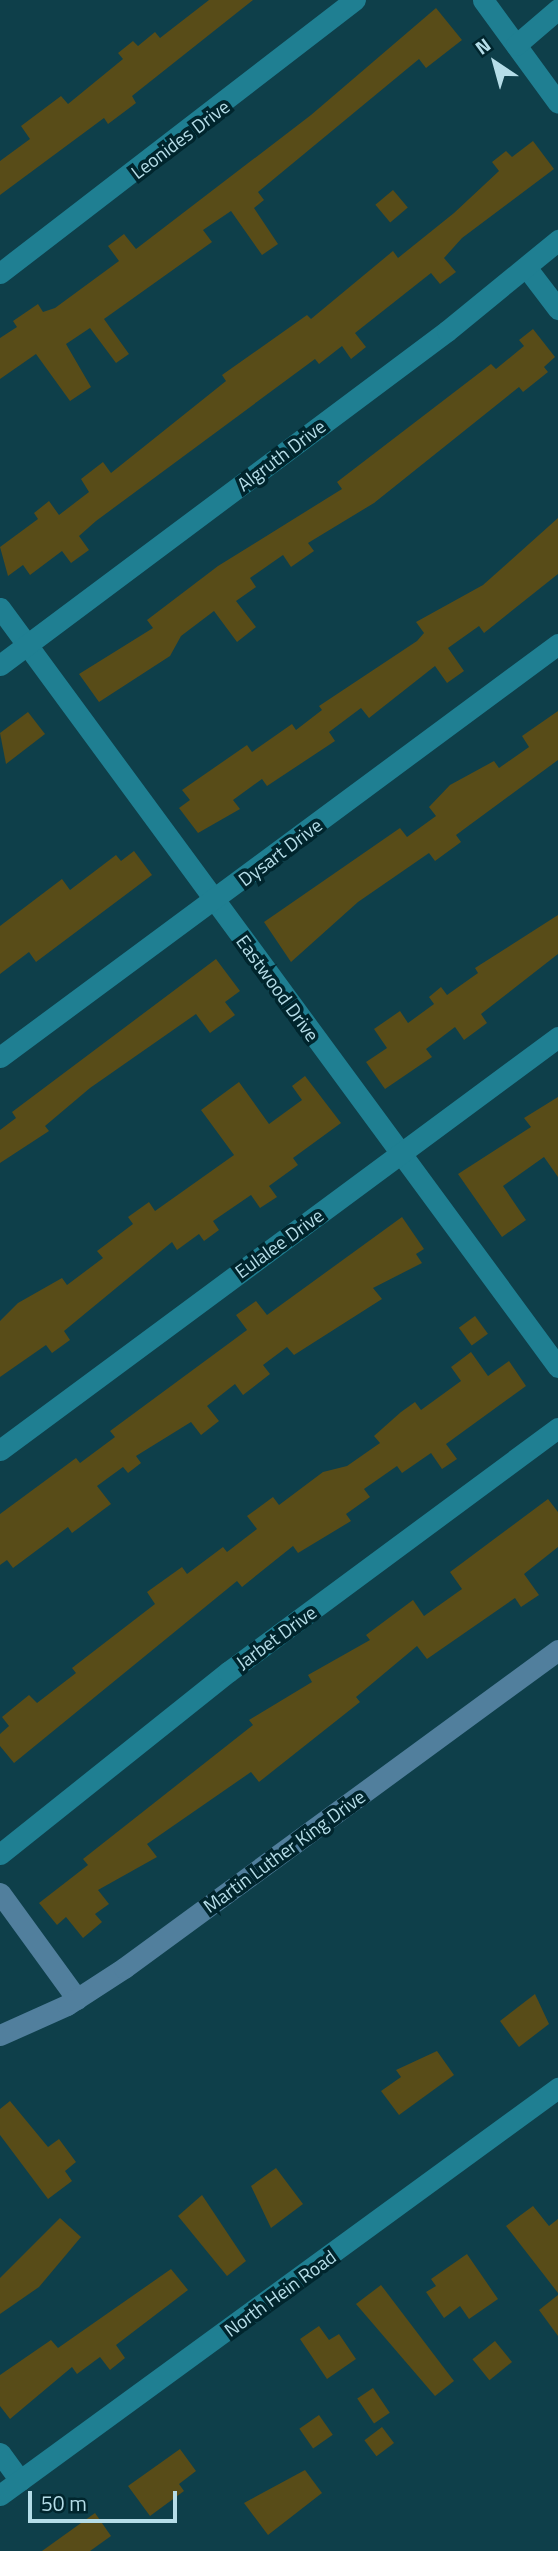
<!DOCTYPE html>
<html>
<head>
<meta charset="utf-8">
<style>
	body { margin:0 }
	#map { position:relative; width:558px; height:2551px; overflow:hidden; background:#0e3f4a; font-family:"Titillium Web",sans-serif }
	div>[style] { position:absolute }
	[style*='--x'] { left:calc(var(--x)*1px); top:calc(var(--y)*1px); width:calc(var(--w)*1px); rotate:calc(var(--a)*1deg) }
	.building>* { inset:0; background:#584c18; transform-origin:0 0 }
	.street>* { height:21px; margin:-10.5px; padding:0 10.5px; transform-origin:10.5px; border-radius:10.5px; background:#1f7f92 }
	.secondary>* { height:21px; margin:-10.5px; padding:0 10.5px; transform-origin:10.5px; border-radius:10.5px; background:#517f9d }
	span { translate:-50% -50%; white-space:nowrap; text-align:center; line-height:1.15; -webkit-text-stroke:7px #00252d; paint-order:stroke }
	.street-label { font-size:19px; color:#b5dde8 }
	.north { position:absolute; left:460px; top:28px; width:70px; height:70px; -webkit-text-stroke:5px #00252d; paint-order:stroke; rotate:324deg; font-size:19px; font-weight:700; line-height:28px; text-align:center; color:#b5dde8 }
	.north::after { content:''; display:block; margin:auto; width:24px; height:32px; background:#b5dde8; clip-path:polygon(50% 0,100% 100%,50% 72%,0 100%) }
	.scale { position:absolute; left:28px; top:2491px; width:149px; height:32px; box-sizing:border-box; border:4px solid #b5dde8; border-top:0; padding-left:9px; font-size:21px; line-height:24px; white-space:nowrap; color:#b5dde8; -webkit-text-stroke:5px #00252d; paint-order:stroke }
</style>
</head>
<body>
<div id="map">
	<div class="building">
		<i style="clip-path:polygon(209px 0,253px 0,132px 96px,136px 103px,108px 124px,104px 118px,0 195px,0 161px,30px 139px,21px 126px,61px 96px,68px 104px,123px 59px,118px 53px,133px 41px,138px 46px,155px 32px,160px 38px)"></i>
		<i style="clip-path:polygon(436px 8px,462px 40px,426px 68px,419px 59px,258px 192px,264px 200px,254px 208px,278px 244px,262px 255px,231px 211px,203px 230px,212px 242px,104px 319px,129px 354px,116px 363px,90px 328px,66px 344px,91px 387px,70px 401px,36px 354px,0 379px,0 338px,17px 327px,13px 321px,38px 304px,43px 312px,55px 308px,119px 261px,108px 246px,124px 234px,136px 249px,311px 115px)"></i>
		<i style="clip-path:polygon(533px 141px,554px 169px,462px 238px,444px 258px,456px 272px,440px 284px,431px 273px,355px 333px,366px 347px,351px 359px,342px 346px,319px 364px,315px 359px,96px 521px,79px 536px,89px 550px,71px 563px,62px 551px,30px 575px,23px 565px,8px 576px,0 547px,38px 519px,34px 513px,49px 501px,59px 515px,89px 492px,81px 479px,103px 462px,111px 473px,226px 381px,222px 375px,307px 315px,311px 319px,393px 251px,398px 258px,454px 213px,499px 171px,492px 162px,506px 151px,512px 157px)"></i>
		<i style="left:393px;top:190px;width:23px;height:23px;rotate:50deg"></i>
		<i style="clip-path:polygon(533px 329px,555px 357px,544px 367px,548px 372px,523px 392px,519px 387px,374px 503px,308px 543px,314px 551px,291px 567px,283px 555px,250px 578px,256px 587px,236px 601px,256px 627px,237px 642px,214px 611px,181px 636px,170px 656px,99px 702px,79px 674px,153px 628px,147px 620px,218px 566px,342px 489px,337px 482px,491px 364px,496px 369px,524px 346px,519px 340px)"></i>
		<i style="clip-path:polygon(558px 518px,558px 574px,484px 633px,479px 626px,448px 648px,464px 671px,447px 683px,435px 666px,369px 718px,361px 708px,329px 732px,335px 741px,267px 786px,262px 779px,233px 800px,240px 809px,198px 833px,179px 808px,190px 800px,182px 790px,247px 745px,252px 752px,292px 724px,296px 730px,322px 710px,319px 706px,417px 641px,424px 633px,416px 622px,483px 585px)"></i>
		<i style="clip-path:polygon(558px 711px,558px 760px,456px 835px,461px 842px,435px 861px,429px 853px,358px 902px,291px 962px,264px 922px,400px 828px,407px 837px,436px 816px,429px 807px,450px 785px,494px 761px,499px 768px,529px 747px,522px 736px)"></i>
		<i style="clip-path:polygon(28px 712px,45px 734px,6px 764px,0 733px)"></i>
		<i style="clip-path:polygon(134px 851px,152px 875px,36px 962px,29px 952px,0 974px,0 926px,62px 879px,70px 890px,116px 855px,121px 861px)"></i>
		<i style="clip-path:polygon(558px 915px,558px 954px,481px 1014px,487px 1023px,464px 1040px,455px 1027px,426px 1049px,432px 1057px,385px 1089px,366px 1062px,387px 1048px,374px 1029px,400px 1011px,408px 1023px,434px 1004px,429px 997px,441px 987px,447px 995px,478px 973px,475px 968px)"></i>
		<i style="clip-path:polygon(216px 959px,240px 991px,225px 1002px,235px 1015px,210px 1033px,196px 1014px,90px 1088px,45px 1126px,49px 1131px,0 1163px,0 1130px,16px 1118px,12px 1112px)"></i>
		<i style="clip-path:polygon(305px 1076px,341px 1123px,293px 1158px,298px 1165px,269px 1186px,277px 1197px,260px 1208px,251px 1195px,213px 1221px,219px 1230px,204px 1241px,199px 1234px,177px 1250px,172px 1242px,64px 1331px,70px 1340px,52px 1353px,46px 1345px,0 1377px,0 1321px,18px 1303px,62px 1278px,67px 1285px,103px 1258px,97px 1251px,133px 1224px,128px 1217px,149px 1202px,155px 1211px,234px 1155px,201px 1110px,239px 1082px,269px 1124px,302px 1100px,292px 1086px)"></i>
		<i style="clip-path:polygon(558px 1097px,558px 1177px,544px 1157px,503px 1186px,526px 1220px,502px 1237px,458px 1174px,531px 1127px,524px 1118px)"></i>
		<i style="clip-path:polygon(402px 1217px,424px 1249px,416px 1254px,422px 1263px,373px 1288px,382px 1299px,294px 1355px,287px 1347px,263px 1365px,270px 1374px,243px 1395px,235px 1384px,207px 1406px,219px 1421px,201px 1435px,191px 1422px,136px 1456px,141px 1463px,128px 1473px,123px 1467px,97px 1486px,111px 1504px,72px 1533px,68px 1527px,13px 1568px,7px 1560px,0 1565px,0 1514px,76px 1458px,80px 1463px,115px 1437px,110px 1431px,247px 1330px,236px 1315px,256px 1301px,267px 1315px)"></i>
		<i style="left:475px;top:1316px;width:22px;height:20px;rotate:54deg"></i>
		<i style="clip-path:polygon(471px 1352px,488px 1376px,509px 1361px,526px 1386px,446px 1444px,457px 1459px,442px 1469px,431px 1453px,402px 1473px,397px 1466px,364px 1489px,370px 1497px,346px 1514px,351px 1521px,298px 1553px,293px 1546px,242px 1587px,237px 1581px,14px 1763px,0 1746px,0 1734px,9px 1726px,2px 1717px,29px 1695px,37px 1703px,76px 1673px,72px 1668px,155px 1604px,147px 1592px,182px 1567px,187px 1574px,223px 1547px,227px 1552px,257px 1529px,247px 1516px,273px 1497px,279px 1505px,323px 1472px,347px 1466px,380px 1443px,374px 1436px,401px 1412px,415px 1402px,421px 1410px,461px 1381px,451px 1367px)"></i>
		<i style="clip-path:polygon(548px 1499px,558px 1512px,558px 1547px,524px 1574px,539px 1595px,521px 1607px,515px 1598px,427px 1659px,417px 1646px,356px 1697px,360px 1702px,259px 1782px,251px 1772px,147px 1844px,157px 1857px,98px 1890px,109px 1904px,95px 1914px,102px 1922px,83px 1938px,66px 1917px,57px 1925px,39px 1903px,88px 1865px,83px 1859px,253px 1725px,249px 1720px,312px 1682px,308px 1675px,370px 1640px,366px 1635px,413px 1600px,424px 1616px,462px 1589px,450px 1572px)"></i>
		<i style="clip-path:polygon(535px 1994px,549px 2024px,519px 2047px,500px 2021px)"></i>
		<i style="clip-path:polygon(437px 2051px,454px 2075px,399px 2115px,381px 2091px,401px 2077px,396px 2070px)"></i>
		<i style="clip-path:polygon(10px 2101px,48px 2147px,59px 2139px,76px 2162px,65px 2171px,72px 2181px,48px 2199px,0 2135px,0 2109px)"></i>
		<i style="clip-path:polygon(276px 2168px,303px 2204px,271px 2228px,251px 2186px)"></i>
		<i style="clip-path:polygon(202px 2195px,246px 2261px,227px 2276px,178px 2216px)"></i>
		<i style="clip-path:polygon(533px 2206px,549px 2226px,558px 2219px,558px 2293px,506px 2226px)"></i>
		<i style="clip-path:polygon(60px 2218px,81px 2237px,39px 2287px,0 2314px,0 2278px)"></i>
		<i style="clip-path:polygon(467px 2254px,498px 2299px,469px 2319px,460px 2306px,444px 2318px,426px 2292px,436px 2286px,431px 2279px)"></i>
		<i style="clip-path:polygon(171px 2269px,188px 2290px,116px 2345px,125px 2358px,110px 2370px,100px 2357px,77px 2374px,72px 2367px,10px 2419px,0 2406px,0 2375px,51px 2340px,58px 2348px)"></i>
		<i style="clip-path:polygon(381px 2285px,454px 2381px,435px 2396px,356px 2304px)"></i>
		<i style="clip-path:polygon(558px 2295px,558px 2336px,539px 2310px)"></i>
		<i style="clip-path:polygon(319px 2326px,329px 2340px,339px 2334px,356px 2359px,327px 2379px,300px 2339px)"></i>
		<i style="left:495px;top:2341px;width:27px;height:29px;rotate:51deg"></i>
		<i style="left:373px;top:2388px;width:30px;height:19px;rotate:56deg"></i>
		<i style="left:319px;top:2415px;width:24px;height:24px;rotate:55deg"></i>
		<i style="left:382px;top:2427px;width:20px;height:22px;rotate:53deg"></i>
		<i style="clip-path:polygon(180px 2449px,196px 2471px,179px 2484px,184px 2491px,150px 2516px,128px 2486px)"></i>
		<i style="clip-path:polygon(305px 2470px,322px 2493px,268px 2535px,244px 2503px)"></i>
		<i style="clip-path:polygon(95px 2513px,111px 2536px,90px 2551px,42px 2551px)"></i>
	</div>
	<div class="street">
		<i style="--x:483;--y:0;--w:127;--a:53.9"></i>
		<i style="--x:516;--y:45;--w:55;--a:-40.6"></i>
		<i style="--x:526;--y:267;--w:53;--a:52.7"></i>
		<i style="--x:0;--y:273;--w:448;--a:-37.6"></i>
		<i style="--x:0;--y:608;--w:942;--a:53.68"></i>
		<i style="--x:0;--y:665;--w:558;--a:-36.77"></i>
		<i style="--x:447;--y:331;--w:144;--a:-39.3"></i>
		<i style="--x:0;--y:1057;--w:694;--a:-36.51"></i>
		<i style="--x:0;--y:1450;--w:694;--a:-36.51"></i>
		<i style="--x:0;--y:1854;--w:292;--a:-38.6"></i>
		<i style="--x:228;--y:1672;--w:410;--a:-36.5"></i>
		<i style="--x:0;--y:2453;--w:34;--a:54"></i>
		<i style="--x:0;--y:2495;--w:691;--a:-36.11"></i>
	</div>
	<div class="secondary">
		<i style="--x:0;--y:1893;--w:131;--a:54"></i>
		<i style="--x:0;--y:2035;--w:73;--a:-24.1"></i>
		<i style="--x:67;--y:2005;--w:68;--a:-33"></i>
		<i style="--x:124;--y:1968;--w:538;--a:-36.23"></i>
	</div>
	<div class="street-label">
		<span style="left:180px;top:139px;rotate:-37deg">Leonides Drive</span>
		<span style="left:281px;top:455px;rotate:-37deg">Algruth Drive</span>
		<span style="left:280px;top:852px;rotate:-37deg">Dysart Drive</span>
		<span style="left:278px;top:988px;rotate:54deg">Eastwood Drive</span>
		<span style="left:279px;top:1243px;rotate:-36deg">Eulalee Drive</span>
		<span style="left:276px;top:1637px;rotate:-36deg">Jarbet Drive</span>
		<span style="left:284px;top:1851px;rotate:-36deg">Martin Luther King Drive</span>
		<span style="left:280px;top:2293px;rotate:-36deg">North Hein Road</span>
	</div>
	<div class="north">N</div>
	<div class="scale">50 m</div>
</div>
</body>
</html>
